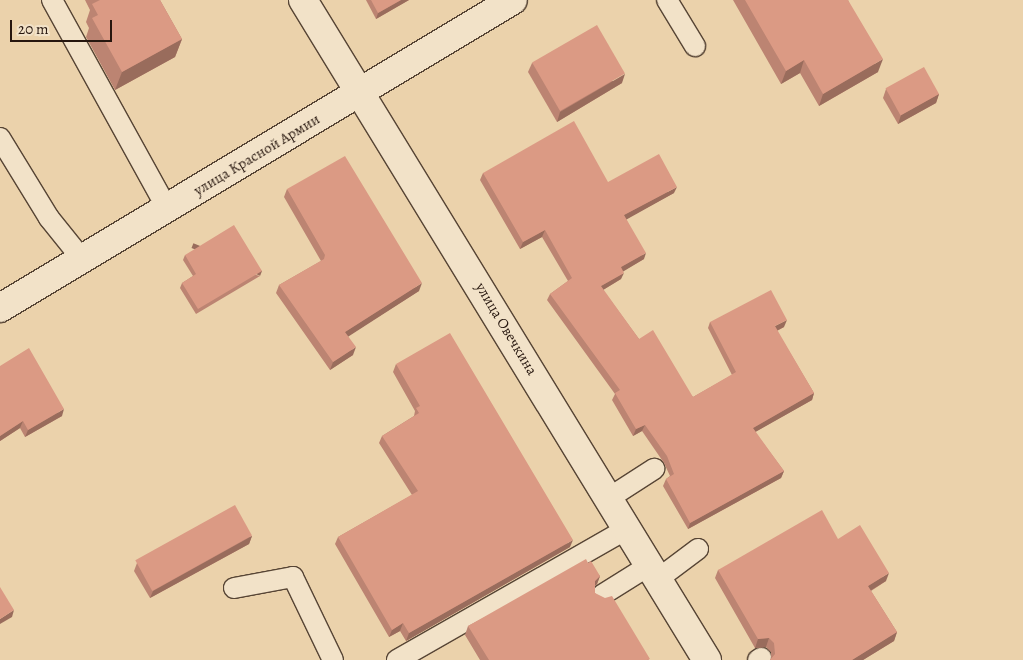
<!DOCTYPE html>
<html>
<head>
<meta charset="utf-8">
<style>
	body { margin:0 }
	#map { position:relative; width:1023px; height:660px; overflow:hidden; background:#ebd2ab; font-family:Alegreya,serif }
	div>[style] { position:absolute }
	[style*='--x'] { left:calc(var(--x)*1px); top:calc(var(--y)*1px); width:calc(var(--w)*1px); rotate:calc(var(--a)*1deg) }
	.roads { filter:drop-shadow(1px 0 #574535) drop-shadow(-1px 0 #574535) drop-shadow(0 1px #574535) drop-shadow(0 -1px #574535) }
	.lane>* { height:20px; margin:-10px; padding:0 10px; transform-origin:10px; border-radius:10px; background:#f2e2c8 }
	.street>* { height:28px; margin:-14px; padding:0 14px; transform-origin:14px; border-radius:14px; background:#f2e2c8 }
	.secondary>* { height:28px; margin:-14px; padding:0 14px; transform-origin:14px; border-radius:14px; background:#f2e2c8 }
	.wall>* { inset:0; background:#bc8472 }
	.shaded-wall>* { inset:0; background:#996c5c; transform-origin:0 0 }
	.building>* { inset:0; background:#db9a84; transform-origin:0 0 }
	span { translate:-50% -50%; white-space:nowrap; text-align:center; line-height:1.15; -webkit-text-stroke:4px #f2e2c8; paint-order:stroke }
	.street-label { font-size:15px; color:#26160e }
	.scale { position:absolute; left:10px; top:20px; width:102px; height:22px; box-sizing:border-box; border:2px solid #26160e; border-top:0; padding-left:6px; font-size:15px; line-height:18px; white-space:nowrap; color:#26160e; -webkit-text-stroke:4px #f2e2c8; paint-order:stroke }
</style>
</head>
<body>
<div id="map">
	<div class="roads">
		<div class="lane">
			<i style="--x:52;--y:0;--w:238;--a:61.1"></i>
			<i style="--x:667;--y:0;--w:54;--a:58.7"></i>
			<i style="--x:0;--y:138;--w:94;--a:58.5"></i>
			<i style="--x:49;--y:218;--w:53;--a:51.2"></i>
			<i style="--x:609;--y:498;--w:54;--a:-32.8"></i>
			<i style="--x:658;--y:579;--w:50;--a:-36.9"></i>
			<i style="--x:234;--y:588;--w:60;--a:-10.6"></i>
			<i style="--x:293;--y:577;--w:92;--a:64.3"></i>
			<i style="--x:602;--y:595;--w:57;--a:-32"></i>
			<i style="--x:397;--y:660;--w:266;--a:-29.7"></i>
			<i style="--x:758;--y:660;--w:4;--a:-34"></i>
		</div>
		<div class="street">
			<i style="--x:303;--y:0;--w:774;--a:58.53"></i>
		</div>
		<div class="secondary">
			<i style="--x:0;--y:308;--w:598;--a:-30.98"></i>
		</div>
	</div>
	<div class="wall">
		<i style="clip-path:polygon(85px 0,160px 0,182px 39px,175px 57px,115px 90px,86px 37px,89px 28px,86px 22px,90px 10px)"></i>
		<i style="clip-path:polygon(366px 0,409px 0,376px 19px)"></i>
		<i style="clip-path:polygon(733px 0,848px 0,878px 72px,819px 106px,800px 73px,781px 84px)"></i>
		<i style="clip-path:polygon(532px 63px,622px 83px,557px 122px,528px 72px)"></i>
		<i style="clip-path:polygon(886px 89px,939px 94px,936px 103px,898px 124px,883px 98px)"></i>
		<i style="clip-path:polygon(483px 173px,608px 182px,674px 193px,626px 219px,644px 259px,623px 271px,621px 279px,603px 290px,639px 339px,693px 397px,732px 375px,708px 328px,710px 322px,784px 327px,777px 331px,814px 393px,812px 400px,755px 432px,784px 471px,781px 478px,688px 529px,663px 486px,666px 479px,670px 476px,664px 463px,642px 431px,633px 436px,612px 400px,615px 394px,547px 300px,550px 294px,568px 281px,542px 237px,520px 249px,480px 180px)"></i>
		<i style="clip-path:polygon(287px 189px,419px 291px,348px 336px,353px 355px,330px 370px,276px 293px,279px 285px,321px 261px,284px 197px)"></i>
		<i style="clip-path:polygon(185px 255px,260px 276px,196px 314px,180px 288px,182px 283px,193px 276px,183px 260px)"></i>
		<i style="clip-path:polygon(396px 364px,570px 547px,406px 641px,400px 631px,389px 637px,335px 544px,338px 537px,412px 495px,379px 443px,382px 436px,414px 416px,415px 411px,393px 372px)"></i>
		<i style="clip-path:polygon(0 366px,62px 416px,25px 437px,20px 428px,0 441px)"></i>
		<i style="clip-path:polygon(252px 536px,249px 544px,150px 598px,134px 571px,137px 563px)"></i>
		<i style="clip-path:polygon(838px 539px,886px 581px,871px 591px,897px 632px,894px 641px,863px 660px,770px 660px,771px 658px,771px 652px,766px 647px,755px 648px,715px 578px,718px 570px)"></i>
		<i style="clip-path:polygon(588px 563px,600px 576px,597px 584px,595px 586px,595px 593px,649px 660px,480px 660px,465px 635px,468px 626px)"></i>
	</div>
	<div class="shaded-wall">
		<i style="clip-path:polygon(401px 0,409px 0,376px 19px,378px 13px)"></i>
		<i style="clip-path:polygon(182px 39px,175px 57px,115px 90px,122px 72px)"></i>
		<i style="clip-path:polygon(883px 59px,878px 72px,819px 106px,823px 94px)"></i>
		<i style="clip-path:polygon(804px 60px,800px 73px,781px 84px,786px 71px)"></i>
		<i style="clip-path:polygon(625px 74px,622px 83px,557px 122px,560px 112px)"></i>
		<i style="clip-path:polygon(939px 94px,936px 103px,898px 124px,901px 115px)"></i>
		<i style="clip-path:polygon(677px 187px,674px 193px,622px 222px,624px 215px)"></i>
		<i style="clip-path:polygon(545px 230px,542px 237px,520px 249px,523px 242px)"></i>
		<i style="clip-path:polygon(646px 253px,644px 259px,619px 274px,621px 267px)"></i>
		<i style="left:262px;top:271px;width:5px;height:74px;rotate:112deg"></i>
		<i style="clip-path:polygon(624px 273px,621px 279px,598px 293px,601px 286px)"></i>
		<i style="clip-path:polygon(422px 283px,419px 291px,343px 340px,345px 332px)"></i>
		<i style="clip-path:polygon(787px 320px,784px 327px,772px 333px,775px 326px)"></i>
		<i style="clip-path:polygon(356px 347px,353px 355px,330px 370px,333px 362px)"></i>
		<i style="clip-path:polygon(814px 393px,812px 400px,750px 435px,753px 428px)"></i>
		<i style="clip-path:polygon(64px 409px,62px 416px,25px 437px,28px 430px)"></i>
		<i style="clip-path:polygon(23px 421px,20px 428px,0 441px,0 436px)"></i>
		<i style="clip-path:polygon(645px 425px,642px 431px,633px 436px,636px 429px)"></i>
		<i style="clip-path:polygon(784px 471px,781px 478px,688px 529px,690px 523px)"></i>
		<i style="clip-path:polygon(252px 536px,249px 544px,150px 598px,153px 591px)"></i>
		<i style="clip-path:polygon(573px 540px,570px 547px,406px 641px,409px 633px)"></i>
		<i style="clip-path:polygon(889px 573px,886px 581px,865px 594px,868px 586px)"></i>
		<i style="clip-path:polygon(600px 576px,597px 584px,591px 590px,595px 581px)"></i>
		<i style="clip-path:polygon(14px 610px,12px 617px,0 624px,0 619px)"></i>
		<i style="clip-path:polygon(403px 623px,400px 631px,389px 637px,392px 630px)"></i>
		<i style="clip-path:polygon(897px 632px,894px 641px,863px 660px,852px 660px)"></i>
		<i style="clip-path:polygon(769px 638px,766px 647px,755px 648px,758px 639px)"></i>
	</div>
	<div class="building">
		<i style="clip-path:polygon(100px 0,160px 0,182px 39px,122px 72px,92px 18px,98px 15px,92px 4px)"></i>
		<i style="clip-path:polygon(371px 0,401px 0,378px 13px)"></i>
		<i style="clip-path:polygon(745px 0,848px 0,883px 59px,823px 94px,804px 60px,786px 71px)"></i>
		<i style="left:597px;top:25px;width:56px;height:75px;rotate:60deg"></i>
		<i style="left:924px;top:67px;width:31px;height:44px;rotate:61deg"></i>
		<i style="clip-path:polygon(574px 121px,608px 182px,659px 154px,677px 187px,624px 215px,646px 253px,621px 267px,624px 273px,601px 286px,639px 339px,653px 330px,693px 397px,736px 372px,710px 322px,771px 290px,787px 320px,775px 326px,814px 393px,753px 428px,784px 471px,690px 523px,666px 479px,674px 474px,667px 456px,645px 425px,636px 429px,615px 393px,620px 390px,550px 294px,572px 278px,545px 230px,523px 242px,483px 173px)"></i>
		<i style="clip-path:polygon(345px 156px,422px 283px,345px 332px,356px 347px,333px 362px,279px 285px,324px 259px,325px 255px,287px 189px)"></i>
		<i style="clip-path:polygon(234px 225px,262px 271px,198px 309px,182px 283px,196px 274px,185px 255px)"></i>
		<i style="clip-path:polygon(450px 333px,573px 540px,409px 633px,403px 623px,392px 630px,338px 537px,418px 491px,382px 436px,419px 413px,416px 408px,420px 406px,396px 364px)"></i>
		<i style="clip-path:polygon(29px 348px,64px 409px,28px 430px,23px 421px,0 436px,0 366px)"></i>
		<i style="left:235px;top:505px;width:35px;height:114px;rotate:61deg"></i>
		<i style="clip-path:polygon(822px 510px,838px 539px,860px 525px,889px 573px,868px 586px,897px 632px,852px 660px,770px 660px,775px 654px,774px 643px,769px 638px,758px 639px,718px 570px)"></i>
		<i style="clip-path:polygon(586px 559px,588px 563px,591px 561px,600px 576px,595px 581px,595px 593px,605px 598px,612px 596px,650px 659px,647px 660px,489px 660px,468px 626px)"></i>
		<i style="clip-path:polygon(0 587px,14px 610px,0 619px)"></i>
	</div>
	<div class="street-label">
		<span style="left:257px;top:155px;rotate:-31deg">улица Красной Армии</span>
		<span style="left:506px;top:329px;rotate:59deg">улица Овечкина</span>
	</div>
	<div class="scale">20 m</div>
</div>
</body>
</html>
